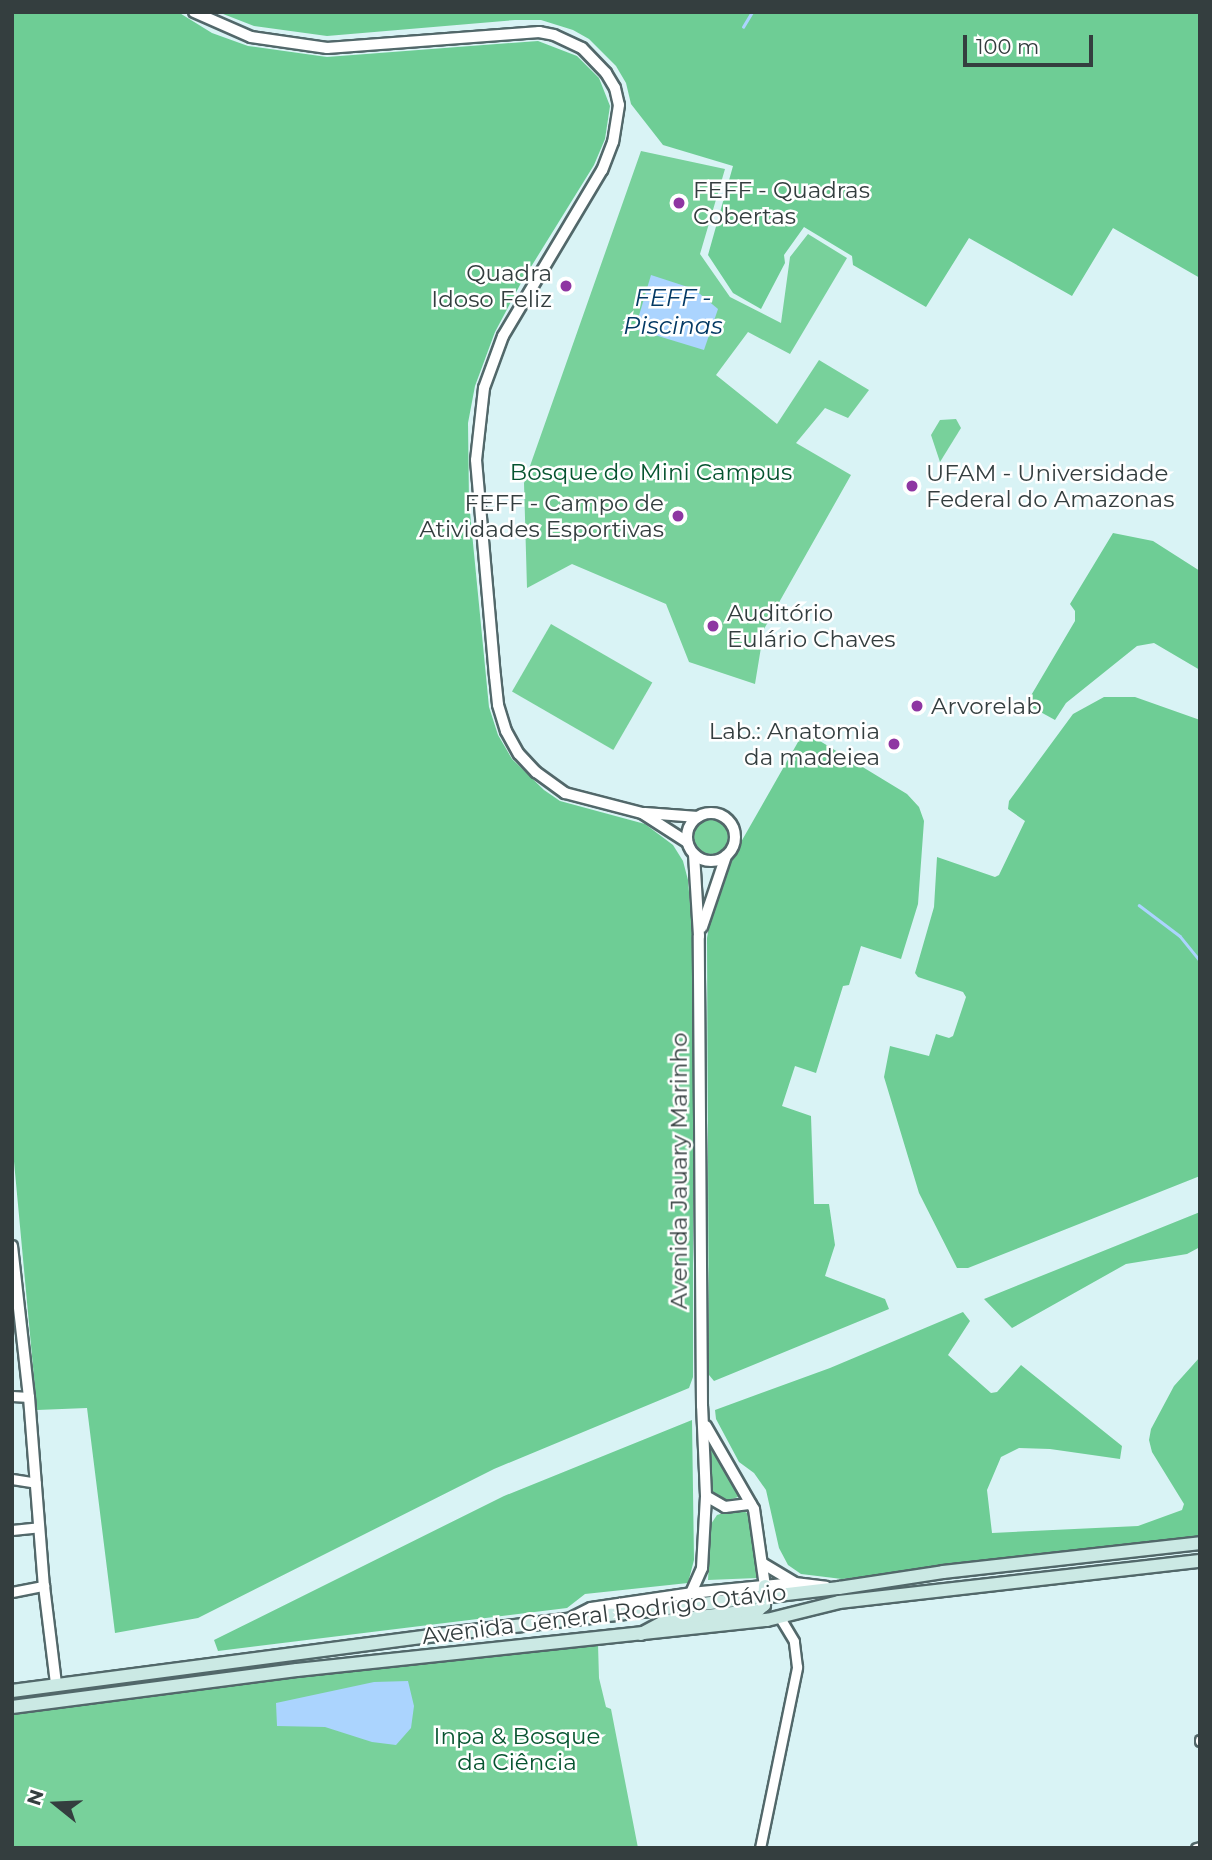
<!DOCTYPE html>
<html>
<head>
<meta charset="utf-8">
<style>
	body { margin:0 }
	#map { position:relative; width:1212px; height:1860px; overflow:hidden; background:#d9f3f5; font-family:Montserrat,sans-serif }
	div>[style] { position:absolute }
	[style*='--x'] { left:calc(var(--x)*1px); top:calc(var(--y)*1px); width:calc(var(--w)*1px); rotate:calc(var(--a)*1deg) }
	.green>* { inset:0; background:#78d19b; transform-origin:0 0 }
	.round { border-radius:50% }
	.forest>* { inset:0; background:#6ecd95 }
	.water>* { inset:0; background:#abd4fe }
	.stream>* { height:2.5px; margin:-1.25px; padding:0 1.25px; transform-origin:1.25px; border-radius:1.25px; background:#abd4fe }
	.roads { filter:drop-shadow(2px 0 #52686a) drop-shadow(-2px 0 #52686a) drop-shadow(0 2px #52686a) drop-shadow(0 -2px #52686a) }
	.minor>* { height:9px; margin:-4.5px; padding:0 4.5px; transform-origin:4.5px; border-radius:4.5px; background:#fff }
	.tertiary>* { height:10px; margin:-5px; padding:0 5px; transform-origin:5px; border-radius:5px; background:#fff }
	.tertiary>.ring { margin:-5px; padding:0; box-sizing:content-box; background:none; border:10px solid #fff; border-radius:50% }
	.secondary>* { height:12px; margin:-6px; padding:0 6px; transform-origin:6px; border-radius:6px; background:#cbe9e4 }
	.dots>* { width:19px; height:19px; translate:-50% -50%; box-sizing:border-box; border:4px solid #fff; border-radius:50% }
	span { translate:-50% -50%; white-space:nowrap; text-align:center; line-height:1.15; -webkit-text-stroke:5px #fff; paint-order:stroke }
	.poi-label { font-size:23px; color:#343e3f }
	.left { translate:0 -50%; text-align:left }
	.right { translate:-100% -50%; text-align:right }
	.park-label { font-size:23px; color:#075430 }
	.street-label { font-size:23px; color:#343e3f }
	.water-label { font-size:24px; color:#043a65; font-style:italic }
	.frame { position:absolute; inset:0; border:14px solid #343e3f; pointer-events:none }
	.north { position:absolute; left:21px; top:1769px; width:70px; height:70px; -webkit-text-stroke:5px #fff; paint-order:stroke; rotate:288deg; font-size:19px; font-weight:700; line-height:28px; text-align:center; color:#343e3f }
	.north::after { content:''; display:block; margin:auto; width:24px; height:32px; background:#343e3f; clip-path:polygon(50% 0,100% 100%,50% 72%,0 100%) }
	.scale { position:absolute; left:963px; top:35px; width:130px; height:32px; box-sizing:border-box; border:4px solid #343e3f; border-top:0; padding-left:9px; font-size:21px; line-height:24px; white-space:nowrap; color:#343e3f; -webkit-text-stroke:5px #fff; paint-order:stroke }
</style>
</head>
<body>
<div id="map">
	<div class="green">
		<i style="clip-path:polygon(641px 151px,725px 169px,700px 254px,730px 297px,781px 323px,790px 257px,808px 234px,847px 258px,790px 354px,748px 332px,716px 375px,777px 424px,819px 360px,869px 390px,848px 418px,825px 408px,796px 443px,851px 475px,764px 629px,755px 684px,689px 662px,666px 604px,572px 564px,527px 588px,524px 483px)"></i>
		<i style="clip-path:polygon(956px 419px,961px 428px,940px 462px,931px 435px,940px 420px)"></i>
		<i style="left:551px;top:624px;width:117px;height:78px;rotate:30deg"></i>
		<i class="round" style="left:694px;top:820px;width:34px;height:34px"></i>
		<i style="clip-path:polygon(708px 1444px,711px 1444px,741px 1496px,726px 1501px,707px 1491px)"></i>
		<i style="clip-path:polygon(733px 1510px,744px 1511px,752px 1517px,757px 1578px,708px 1580px,711px 1524px,717px 1515px)"></i>
		<i style="clip-path:polygon(598px 1644px,599px 1678px,606px 1707px,611px 1709px,638px 1848px,12px 1848px,12px 1715px,278px 1678px,472px 1658px,527px 1649px)"></i>
	</div>
	<div class="forest">
		<i style="clip-path:polygon(12px 12px,178px 12px,212px 33px,248px 46px,327px 57px,538px 41px,577px 56px,599px 78px,610px 106px,605px 139px,594px 165px,521px 283px,495px 332px,475px 386px,468px 423px,469px 502px,489px 707px,498px 735px,512px 759px,544px 790px,560px 801px,645px 824px,673px 845px,683px 861px,688px 880px,693px 940px,693px 1377px,689px 1388px,494px 1469px,198px 1618px,115px 1633px,87px 1408px,37px 1410px,12px 1140px)"></i>
		<i style="clip-path:polygon(218px 12px,1200px 12px,1200px 278px,1113px 228px,1072px 296px,969px 238px,926px 307px,853px 265px,852px 256px,804px 227px,784px 255px,785px 263px,761px 309px,733px 293px,708px 255px,733px 166px,663px 145px,631px 104px,626px 83px,616px 66px,589px 39px,573px 30px,541px 20px,515px 20px,327px 36px,254px 26px)"></i>
		<i style="clip-path:polygon(1113px 533px,1153px 541px,1200px 571px,1200px 670px,1154px 643px,1137px 646px,1066px 703px,1055px 720px,1026px 704px,1075px 621px,1075px 611px,1070px 604px)"></i>
		<i style="clip-path:polygon(1104px 697px,1135px 697px,1200px 720px,1200px 1176px,968px 1268px,957px 1268px,919px 1193px,884px 1077px,890px 1046px,929px 1056px,936px 1034px,949px 1038px,953px 1036px,966px 997px,963px 992px,918px 977px,915px 973px,934px 907px,937px 857px,995px 877px,999px 875px,1025px 821px,1008px 809px,1009px 801px,1073px 714px)"></i>
		<i style="clip-path:polygon(802px 735px,810px 735px,907px 794px,919px 807px,924px 821px,918px 904px,901px 959px,861px 946px,849px 985px,843px 986px,816px 1073px,795px 1066px,782px 1106px,811px 1116px,814px 1204px,829px 1204px,835px 1245px,825px 1276px,885px 1299px,889px 1309px,714px 1381px,709px 1375px,707px 938px,713px 904px,737px 849px)"></i>
		<i style="clip-path:polygon(1200px 1212px,1200px 1247px,1187px 1254px,1126px 1264px,1012px 1328px,984px 1299px)"></i>
		<i style="clip-path:polygon(963px 1312px,970px 1321px,948px 1355px,991px 1393px,997px 1392px,1021px 1365px,1122px 1446px,1120px 1459px,1050px 1449px,1019px 1448px,1001px 1457px,987px 1490px,992px 1533px,1138px 1526px,1182px 1510px,1184px 1504px,1152px 1452px,1149px 1440px,1151px 1429px,1174px 1386px,1200px 1357px,1200px 1536px,842px 1579px,801px 1574px,788px 1565px,779px 1548px,766px 1490px,754px 1473px,739px 1462px,716px 1419px,715px 1410px,830px 1368px)"></i>
		<i style="clip-path:polygon(692px 1420px,694px 1560px,688px 1583px,585px 1594px,567px 1608px,218px 1651px,214px 1640px,504px 1496px)"></i>
	</div>
	<div class="water">
		<i style="clip-path:polygon(651px 275px,694px 289px,718px 309px,704px 350px,635px 329px)"></i>
		<i style="clip-path:polygon(408px 1681px,414px 1706px,411px 1728px,396px 1745px,372px 1742px,325px 1727px,277px 1726px,276px 1703px,374px 1682px)"></i>
	</div>
	<div class="stream">
		<i style="--x:743;--y:27;--w:17;--a:-59"></i>
		<i style="--x:1139;--y:905;--w:51;--a:37.1"></i>
		<i style="--x:1180;--y:936;--w:32;--a:51"></i>
	</div>
	<div class="roads">
		<div class="minor">
			<i style="--x:12;--y:1396;--w:17;--a:3"></i>
			<i style="--x:12;--y:1479;--w:24;--a:9"></i>
			<i style="--x:12;--y:1530;--w:27;--a:-6"></i>
			<i style="--x:12;--y:1592;--w:33;--a:-11"></i>
			<i style="--x:1200;--y:1740;--w:1;--a:90"></i>
			<i style="--x:760;--y:1848;--w:185;--a:-78.4"></i>
			<i style="--x:797;--y:1667;--w:26;--a:-97"></i>
			<i style="--x:794;--y:1641;--w:27;--a:-121"></i>
			<i style="--x:1196;--y:1848;--w:4;--a:-14"></i>
		</div>
		<div class="tertiary">
			<i style="--x:194;--y:12;--w:62;--a:23.7"></i>
			<i style="--x:251;--y:37;--w:77;--a:8.2"></i>
			<i style="--x:327;--y:48;--w:213;--a:-4.3"></i>
			<i style="--x:539;--y:32;--w:15;--a:11"></i>
			<i style="--x:554;--y:35;--w:31;--a:25"></i>
			<i style="--x:582;--y:48;--w:35;--a:46"></i>
			<i style="--x:606;--y:73;--w:17;--a:59"></i>
			<i style="--x:615;--y:88;--w:17;--a:77"></i>
			<i style="--x:619;--y:105;--w:37;--a:99"></i>
			<i style="--x:613;--y:142;--w:30;--a:111"></i>
			<i style="--x:602;--y:170;--w:193;--a:120.8"></i>
			<i style="--x:503;--y:336;--w:55;--a:110.1"></i>
			<i style="--x:484;--y:388;--w:72;--a:96.3"></i>
			<i style="--x:476;--y:460;--w:217;--a:85"></i>
			<i style="--x:495;--y:676;--w:29;--a:84"></i>
			<i style="--x:498;--y:705;--w:27;--a:73"></i>
			<i style="--x:506;--y:731;--w:26;--a:61"></i>
			<i style="--x:519;--y:754;--w:25;--a:47"></i>
			<i style="--x:536;--y:772;--w:36;--a:36"></i>
			<i style="--x:565;--y:793;--w:80;--a:14.6"></i>
			<i style="--x:642;--y:813;--w:54;--a:32.8"></i>
			<i style="--x:645;--y:813;--w:53;--a:4.3"></i>
			<i class="ring" style="left:687px;top:813px;width:38px;height:38px"></i>
			<i style="--x:702;--y:927;--w:75;--a:-71.3"></i>
			<i style="--x:12;--y:1246;--w:152;--a:83.6"></i>
			<i style="--x:29;--y:1397;--w:190;--a:85.5"></i>
			<i style="--x:44;--y:1586;--w:99;--a:83"></i>
			<i style="--x:706;--y:1426;--w:96;--a:60"></i>
			<i style="--x:754;--y:1509;--w:78;--a:81.9"></i>
			<i style="--x:706;--y:1496;--w:22;--a:30"></i>
			<i style="--x:725;--y:1507;--w:26;--a:-7"></i>
			<i style="--x:762;--y:1563;--w:39;--a:31"></i>
			<i style="--x:691;--y:1593;--w:27;--a:-66"></i>
			<i style="--x:702;--y:1568;--w:72;--a:-86.8"></i>
			<i style="--x:706;--y:1496;--w:90;--a:-92.5"></i>
			<i style="--x:702;--y:1406;--w:470;--a:-90.4"></i>
			<i style="--x:699;--y:936;--w:82;--a:-93.5"></i>
			<i style="--x:573;--y:1617;--w:20;--a:-27"></i>
			<i style="--x:591;--y:1608;--w:101;--a:-8.5"></i>
			<i style="--x:691;--y:1593;--w:104;--a:-5.5"></i>
			<i style="--x:795;--y:1583;--w:31;--a:7"></i>
		</div>
		<div class="secondary">
			<i style="--x:641;--y:1634;--w:27;--a:-28"></i>
			<i style="--x:665;--y:1621;--w:94;--a:-6.7"></i>
			<i style="--x:758;--y:1610;--w:8;--a:-40"></i>
			<i style="--x:764;--y:1605;--w:19;--a:-87"></i>
			<i style="--x:12;--y:1691;--w:430;--a:-7.5"></i>
			<i style="--x:438;--y:1635;--w:404;--a:-6.7"></i>
			<i style="--x:839;--y:1588;--w:105;--a:-8.7"></i>
			<i style="--x:943;--y:1572;--w:259;--a:-6.4"></i>
			<i style="--x:12;--y:1707;--w:287;--a:-7.4"></i>
			<i style="--x:297;--y:1670;--w:473;--a:-6.1"></i>
			<i style="--x:767;--y:1620;--w:74;--a:-14"></i>
			<i style="--x:839;--y:1602;--w:363;--a:-6.5"></i>
		</div>
	</div>
	<div class="dots">
		<i style="left:679px;top:203px;background:#8e36a2"></i>
		<i style="left:566px;top:286px;background:#8e36a2"></i>
		<i style="left:912px;top:486px;background:#8e36a2"></i>
		<i style="left:678px;top:516px;background:#8e36a2"></i>
		<i style="left:713px;top:626px;background:#8e36a2"></i>
		<i style="left:917px;top:706px;background:#8e36a2"></i>
		<i style="left:894px;top:744px;background:#8e36a2"></i>
	</div>
	<div class="poi-label">
		<span class="left" style="left:693px;top:203px">FEFF - Quadras<br>Cobertas</span>
		<span class="right" style="left:552px;top:286px">Quadra<br>Idoso Feliz</span>
		<span class="left" style="left:926px;top:486px">UFAM - Universidade<br>Federal do Amazonas</span>
		<span class="right" style="left:664px;top:516px">FEFF - Campo de<br>Atividades Esportivas</span>
		<span class="left" style="left:727px;top:626px">Auditório<br>Eulário Chaves</span>
		<span class="left" style="left:931px;top:706px">Arvorelab</span>
		<span class="right" style="left:880px;top:744px">Lab.: Anatomia<br>da madeiea</span>
	</div>
	<div class="park-label">
		<span style="left:651px;top:472px">Bosque do Mini Campus</span>
		<span style="left:517px;top:1749px">Inpa &amp; Bosque<br>da Ciência</span>
	</div>
	<div class="street-label">
		<span style="left:679px;top:1171px;rotate:-90deg">Avenida Jauary Marinho</span>
		<span style="left:604px;top:1614px;rotate:-7deg">Avenida General Rodrigo Otávio</span>
	</div>
	<div class="water-label">
		<span style="left:673px;top:312px">FEFF -<br>Piscinas</span>
	</div>
	<div class="frame"></div>
	<div class="north">N</div>
	<div class="scale">100 m</div>
</div>
</body>
</html>
